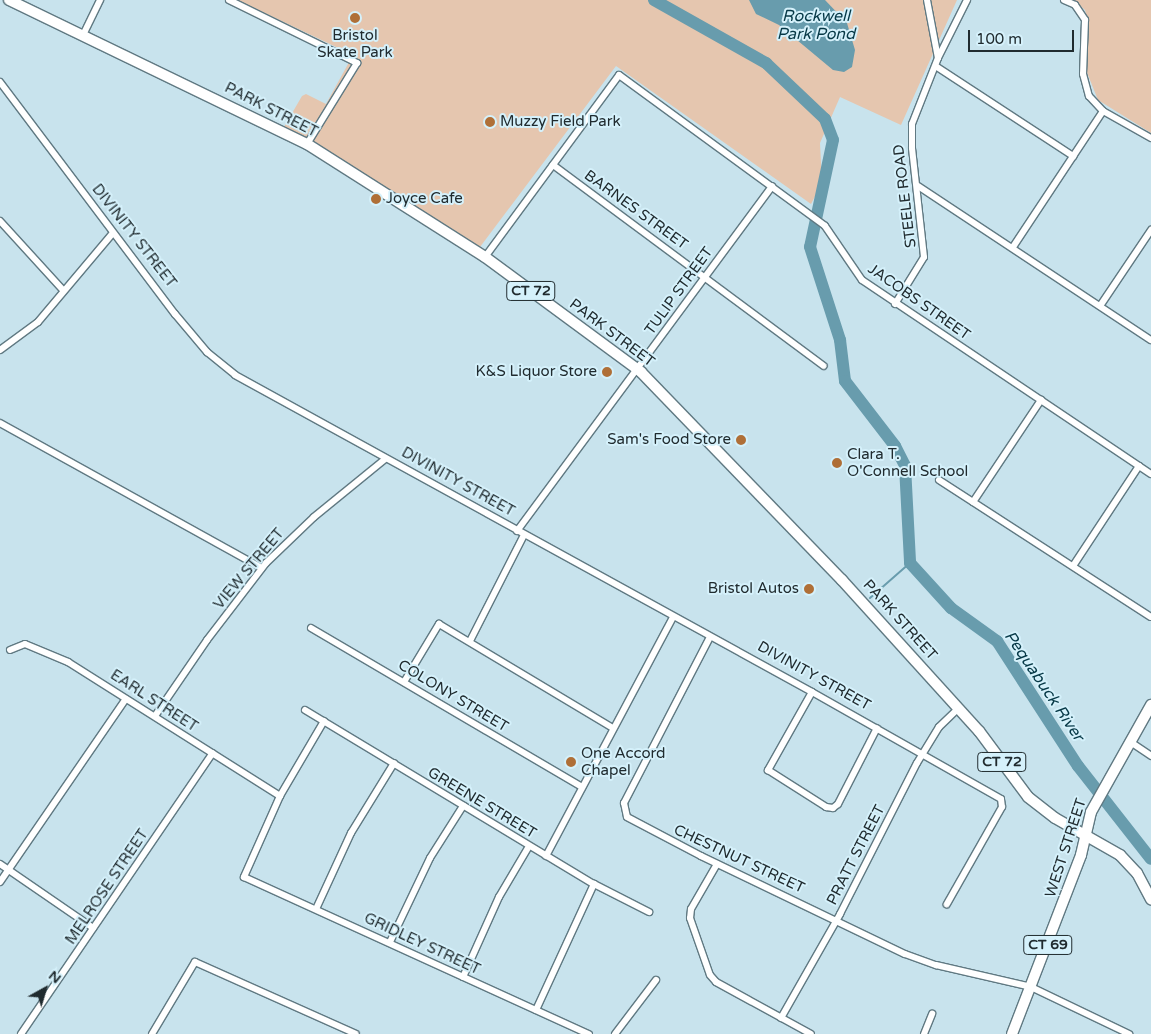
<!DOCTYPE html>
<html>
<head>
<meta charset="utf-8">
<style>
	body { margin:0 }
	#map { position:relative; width:1151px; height:1034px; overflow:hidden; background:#c8e3ed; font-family:"Varela Round",sans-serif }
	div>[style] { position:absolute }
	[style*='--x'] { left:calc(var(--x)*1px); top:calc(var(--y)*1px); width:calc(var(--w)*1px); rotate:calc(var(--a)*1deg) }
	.green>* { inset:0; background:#e5c6af }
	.water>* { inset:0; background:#689cad }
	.stream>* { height:2px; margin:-1px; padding:0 1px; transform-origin:1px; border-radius:1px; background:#689cad }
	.river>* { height:12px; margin:-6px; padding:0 6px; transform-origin:6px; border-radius:6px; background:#689cad }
	.roads { filter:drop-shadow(1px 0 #607982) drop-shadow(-1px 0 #607982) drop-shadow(0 1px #607982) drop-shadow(0 -1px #607982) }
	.minor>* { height:6px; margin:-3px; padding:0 3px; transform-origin:3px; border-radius:3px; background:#fff }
	.primary>* { height:10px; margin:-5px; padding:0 5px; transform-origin:5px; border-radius:5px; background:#fff }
	.trunk>* { height:10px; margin:-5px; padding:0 5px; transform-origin:5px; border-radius:5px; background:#fff }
	.dots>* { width:14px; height:14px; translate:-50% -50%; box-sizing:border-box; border:2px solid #d5f1fb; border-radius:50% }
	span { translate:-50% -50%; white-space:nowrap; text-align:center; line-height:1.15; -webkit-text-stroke:4px #d5f1fb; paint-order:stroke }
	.shield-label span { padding:1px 4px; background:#d5f1fb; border:1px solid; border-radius:4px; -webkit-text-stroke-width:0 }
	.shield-label { font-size:14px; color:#202b2f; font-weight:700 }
	.poi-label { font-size:15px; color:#202b2f }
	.left { translate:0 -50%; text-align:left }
	.right { translate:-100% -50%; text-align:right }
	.street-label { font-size:15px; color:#202b2f }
	.water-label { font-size:16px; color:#063846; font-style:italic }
	.north { position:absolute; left:20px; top:964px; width:50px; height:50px; -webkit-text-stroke:4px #d5f1fb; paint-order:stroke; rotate:39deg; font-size:14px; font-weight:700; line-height:20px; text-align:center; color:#202b2f }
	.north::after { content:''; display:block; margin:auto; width:18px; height:22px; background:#202b2f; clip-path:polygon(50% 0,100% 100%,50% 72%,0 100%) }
	.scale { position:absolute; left:968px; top:30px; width:106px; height:22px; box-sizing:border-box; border:2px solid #202b2f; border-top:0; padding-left:6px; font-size:15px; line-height:18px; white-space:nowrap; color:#202b2f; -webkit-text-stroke:4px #d5f1fb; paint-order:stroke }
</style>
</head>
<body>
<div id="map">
	<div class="green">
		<i style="clip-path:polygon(237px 0,957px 0,901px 125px,840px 97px,820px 143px,822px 183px,811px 204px,616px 66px,480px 247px,284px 127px,302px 96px,306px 94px,326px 104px,353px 55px)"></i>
		<i style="clip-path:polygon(1074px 0,1151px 0,1151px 133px,1098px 100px,1086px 70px,1088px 23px,1085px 10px)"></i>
	</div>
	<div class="water">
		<i style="clip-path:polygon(749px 0,825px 0,847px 23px,855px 50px,852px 67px,844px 72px,833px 70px,779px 25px,756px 14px)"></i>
	</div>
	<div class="stream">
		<i style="--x:870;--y:598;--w:53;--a:-41.2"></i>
	</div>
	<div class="river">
		<i style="--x:654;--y:0;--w:129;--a:29.4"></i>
		<i style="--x:766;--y:63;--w:81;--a:43.5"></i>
		<i style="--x:825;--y:119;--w:22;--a:69"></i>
		<i style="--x:833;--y:140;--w:109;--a:102.1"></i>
		<i style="--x:810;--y:247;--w:98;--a:72.1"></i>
		<i style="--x:840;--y:340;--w:41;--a:83"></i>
		<i style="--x:845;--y:381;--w:82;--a:52.4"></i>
		<i style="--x:895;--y:446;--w:22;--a:63"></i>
		<i style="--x:905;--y:466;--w:97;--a:87"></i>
		<i style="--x:910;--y:563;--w:61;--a:47.7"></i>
		<i style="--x:951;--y:608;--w:57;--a:35.7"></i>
		<i style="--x:997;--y:641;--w:149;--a:57.1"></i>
		<i style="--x:1078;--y:766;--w:118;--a:51.9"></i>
	</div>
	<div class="roads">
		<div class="minor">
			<i style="--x:229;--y:0;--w:143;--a:26.2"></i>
			<i style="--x:357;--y:63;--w:95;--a:121.7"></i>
			<i style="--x:927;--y:0;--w:59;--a:79.3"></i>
			<i style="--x:1064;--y:0;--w:12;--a:24"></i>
			<i style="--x:1075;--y:5;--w:18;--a:56"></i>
			<i style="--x:1085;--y:20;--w:54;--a:92.1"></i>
			<i style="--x:1083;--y:74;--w:23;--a:75"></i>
			<i style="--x:1089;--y:96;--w:21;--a:47"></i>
			<i style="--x:1103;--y:111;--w:55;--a:29.4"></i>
			<i style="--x:83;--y:35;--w:39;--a:-64"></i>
			<i style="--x:937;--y:67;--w:163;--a:33.2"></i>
			<i style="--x:0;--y:82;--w:291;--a:53"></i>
			<i style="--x:175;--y:314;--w:50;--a:49.9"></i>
			<i style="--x:207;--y:352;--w:36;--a:39"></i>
			<i style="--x:235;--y:375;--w:658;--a:28.78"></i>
			<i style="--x:812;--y:692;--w:217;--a:29.5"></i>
			<i style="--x:1001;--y:799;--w:8;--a:83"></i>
			<i style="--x:1002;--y:807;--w:112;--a:119.6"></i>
			<i style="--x:553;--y:165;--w:337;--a:36.6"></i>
			<i style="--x:918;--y:186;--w:279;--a:33.5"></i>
			<i style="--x:0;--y:221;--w:93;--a:47.6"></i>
			<i style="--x:1013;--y:247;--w:163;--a:-56.5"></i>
			<i style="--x:485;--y:257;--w:226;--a:-53.6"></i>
			<i style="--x:619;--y:75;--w:255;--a:36.2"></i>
			<i style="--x:825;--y:226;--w:65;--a:55.6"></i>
			<i style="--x:862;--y:280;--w:348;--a:33.9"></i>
			<i style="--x:895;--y:304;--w:55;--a:-58.3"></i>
			<i style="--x:924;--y:257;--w:110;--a:-96.3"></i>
			<i style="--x:912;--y:148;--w:24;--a:-90"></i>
			<i style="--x:912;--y:124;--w:71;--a:-68.5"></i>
			<i style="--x:938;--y:58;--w:65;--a:-63.4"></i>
			<i style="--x:1100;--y:306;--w:92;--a:-56.1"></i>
			<i style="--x:0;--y:350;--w:47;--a:-36.4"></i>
			<i style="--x:38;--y:322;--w:115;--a:-49.9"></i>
			<i style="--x:0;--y:423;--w:299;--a:29"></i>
			<i style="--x:939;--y:480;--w:252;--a:32.9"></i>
			<i style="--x:973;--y:502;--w:123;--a:-56.3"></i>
			<i style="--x:517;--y:531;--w:429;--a:-53.5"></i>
			<i style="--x:1073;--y:566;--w:120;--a:-56.6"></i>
			<i style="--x:311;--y:628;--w:314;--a:30.4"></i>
			<i style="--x:710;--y:637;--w:187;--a:117.4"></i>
			<i style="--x:624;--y:803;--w:14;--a:78"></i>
			<i style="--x:627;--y:817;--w:84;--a:27.8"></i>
			<i style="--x:701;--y:856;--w:226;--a:25.7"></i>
			<i style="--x:905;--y:954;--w:33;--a:20"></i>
			<i style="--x:936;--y:965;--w:98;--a:13"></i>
			<i style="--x:1031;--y:987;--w:109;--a:25.6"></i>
			<i style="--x:470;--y:641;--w:119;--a:-63"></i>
			<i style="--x:10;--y:650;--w:16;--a:-22"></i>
			<i style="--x:25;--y:644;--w:47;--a:22.7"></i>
			<i style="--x:68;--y:662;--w:251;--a:32.3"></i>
			<i style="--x:404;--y:682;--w:68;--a:-58.9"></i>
			<i style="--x:439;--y:624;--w:203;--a:30.9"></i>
			<i style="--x:812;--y:692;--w:90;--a:119.4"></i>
			<i style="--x:768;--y:770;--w:69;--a:32.5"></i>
			<i style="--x:826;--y:807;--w:7;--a:8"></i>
			<i style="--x:833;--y:808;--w:6;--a:-39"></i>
			<i style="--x:838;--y:804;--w:85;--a:-62.8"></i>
			<i style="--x:305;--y:710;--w:337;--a:31.1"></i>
			<i style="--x:594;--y:884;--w:62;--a:27"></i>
			<i style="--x:155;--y:716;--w:92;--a:-55.6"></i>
			<i style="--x:207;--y:640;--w:97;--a:-52.5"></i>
			<i style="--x:266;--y:563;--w:66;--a:-43.8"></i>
			<i style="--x:314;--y:517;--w:92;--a:-39.2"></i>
			<i style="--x:324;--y:721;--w:87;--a:120.4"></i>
			<i style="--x:280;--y:796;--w:89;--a:114"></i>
			<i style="--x:244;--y:877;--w:379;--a:24.5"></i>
			<i style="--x:1129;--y:741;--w:27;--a:34"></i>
			<i style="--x:546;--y:856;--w:271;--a:-62"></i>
			<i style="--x:0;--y:864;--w:113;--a:34.5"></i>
			<i style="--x:717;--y:864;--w:52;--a:120"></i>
			<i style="--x:691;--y:909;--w:9;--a:96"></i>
			<i style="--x:690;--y:918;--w:60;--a:70.7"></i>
			<i style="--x:710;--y:975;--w:9;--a:49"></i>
			<i style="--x:716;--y:982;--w:108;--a:28.7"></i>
			<i style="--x:0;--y:882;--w:222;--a:-55.5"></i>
			<i style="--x:316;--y:909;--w:84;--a:-65.3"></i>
			<i style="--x:351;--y:833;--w:82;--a:-58.4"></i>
			<i style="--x:390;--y:942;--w:93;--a:-64.5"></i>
			<i style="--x:430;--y:858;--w:62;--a:-57.6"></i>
			<i style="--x:463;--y:977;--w:88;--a:-65.8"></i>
			<i style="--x:499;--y:897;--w:59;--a:-59.5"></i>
			<i style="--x:536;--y:1010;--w:139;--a:-65.3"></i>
			<i style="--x:781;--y:1018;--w:120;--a:-60.4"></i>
			<i style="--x:840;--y:914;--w:169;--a:-63"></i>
			<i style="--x:917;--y:763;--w:42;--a:-58.6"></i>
			<i style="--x:939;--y:727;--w:28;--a:-44"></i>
			<i style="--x:21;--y:1034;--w:340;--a:-55.7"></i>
			<i style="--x:152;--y:1034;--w:84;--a:-59.2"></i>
			<i style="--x:195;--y:962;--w:176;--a:24.1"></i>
			<i style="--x:615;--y:1034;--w:68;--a:-52.8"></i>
			<i style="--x:924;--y:1034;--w:22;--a:-68"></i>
		</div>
		<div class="primary">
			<i style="--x:1012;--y:1034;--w:192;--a:-68.9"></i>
			<i style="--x:1081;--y:855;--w:44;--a:-76.9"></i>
			<i style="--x:1091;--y:812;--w:123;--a:-60.7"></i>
		</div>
		<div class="trunk">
			<i style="--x:9;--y:0;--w:331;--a:25.8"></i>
			<i style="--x:307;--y:144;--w:211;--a:32.4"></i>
			<i style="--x:485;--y:257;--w:194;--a:36.4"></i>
			<i style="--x:641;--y:372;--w:289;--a:46"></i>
			<i style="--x:842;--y:580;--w:204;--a:47.8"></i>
			<i style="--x:979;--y:731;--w:82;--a:53.4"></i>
			<i style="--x:1028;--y:797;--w:34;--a:38"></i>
			<i style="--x:1055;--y:818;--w:75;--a:29.6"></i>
			<i style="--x:1120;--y:855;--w:25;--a:47"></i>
			<i style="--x:1137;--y:873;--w:30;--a:62"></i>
		</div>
	</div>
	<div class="dots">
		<i style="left:355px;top:18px;background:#af6f37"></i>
		<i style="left:490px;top:122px;background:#af6f37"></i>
		<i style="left:376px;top:199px;background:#af6f37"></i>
		<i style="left:607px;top:372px;background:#af6f37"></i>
		<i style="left:741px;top:440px;background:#af6f37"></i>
		<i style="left:837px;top:463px;background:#af6f37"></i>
		<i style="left:809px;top:589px;background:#af6f37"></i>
		<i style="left:571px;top:762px;background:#af6f37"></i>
	</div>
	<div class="shield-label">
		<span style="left:531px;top:291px">CT 72</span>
		<span style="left:1002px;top:762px">CT 72</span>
		<span style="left:1048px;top:945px">CT 69</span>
	</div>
	<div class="poi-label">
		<span style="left:355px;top:44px">Bristol<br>Skate Park</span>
		<span class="left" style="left:500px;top:122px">Muzzy Field Park</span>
		<span class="left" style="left:386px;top:199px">Joyce Cafe</span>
		<span class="right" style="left:597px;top:372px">K&amp;S Liquor Store</span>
		<span class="right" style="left:731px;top:440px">Sam's Food Store</span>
		<span class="left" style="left:847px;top:463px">Clara T.<br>O'Connell School</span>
		<span class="right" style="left:799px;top:589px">Bristol Autos</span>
		<span class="left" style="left:581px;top:762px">One Accord<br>Chapel</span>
	</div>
	<div class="street-label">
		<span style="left:271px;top:110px;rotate:27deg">PARK STREET</span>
		<span style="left:905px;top:196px;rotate:-97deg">STEELE ROAD</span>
		<span style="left:636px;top:210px;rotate:36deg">BARNES STREET</span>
		<span style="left:134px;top:236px;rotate:52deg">DIVINITY STREET</span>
		<span style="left:679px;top:291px;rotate:-54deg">TULIP STREET</span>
		<span style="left:919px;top:302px;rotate:35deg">JACOBS STREET</span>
		<span style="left:612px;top:333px;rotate:37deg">PARK STREET</span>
		<span style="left:458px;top:482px;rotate:29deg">DIVINITY STREET</span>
		<span style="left:249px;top:569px;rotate:-50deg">VIEW STREET</span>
		<span style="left:900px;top:620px;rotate:48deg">PARK STREET</span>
		<span style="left:814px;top:676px;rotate:29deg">DIVINITY STREET</span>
		<span style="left:453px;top:696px;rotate:31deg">COLONY STREET</span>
		<span style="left:154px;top:701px;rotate:33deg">EARL STREET</span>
		<span style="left:482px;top:803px;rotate:31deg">GREENE STREET</span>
		<span style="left:1066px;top:848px;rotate:-72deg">WEST STREET</span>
		<span style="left:856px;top:855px;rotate:-63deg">PRATT STREET</span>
		<span style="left:739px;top:859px;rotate:25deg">CHESTNUT STREET</span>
		<span style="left:107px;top:887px;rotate:-56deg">MELROSE STREET</span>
		<span style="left:422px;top:944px;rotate:25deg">GRIDLEY STREET</span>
	</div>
	<div class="water-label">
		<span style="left:816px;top:25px">Rockwell<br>Park Pond</span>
		<span style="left:1044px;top:686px;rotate:56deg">Pequabuck River</span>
	</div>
	<div class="north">N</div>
	<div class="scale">100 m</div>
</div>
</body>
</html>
